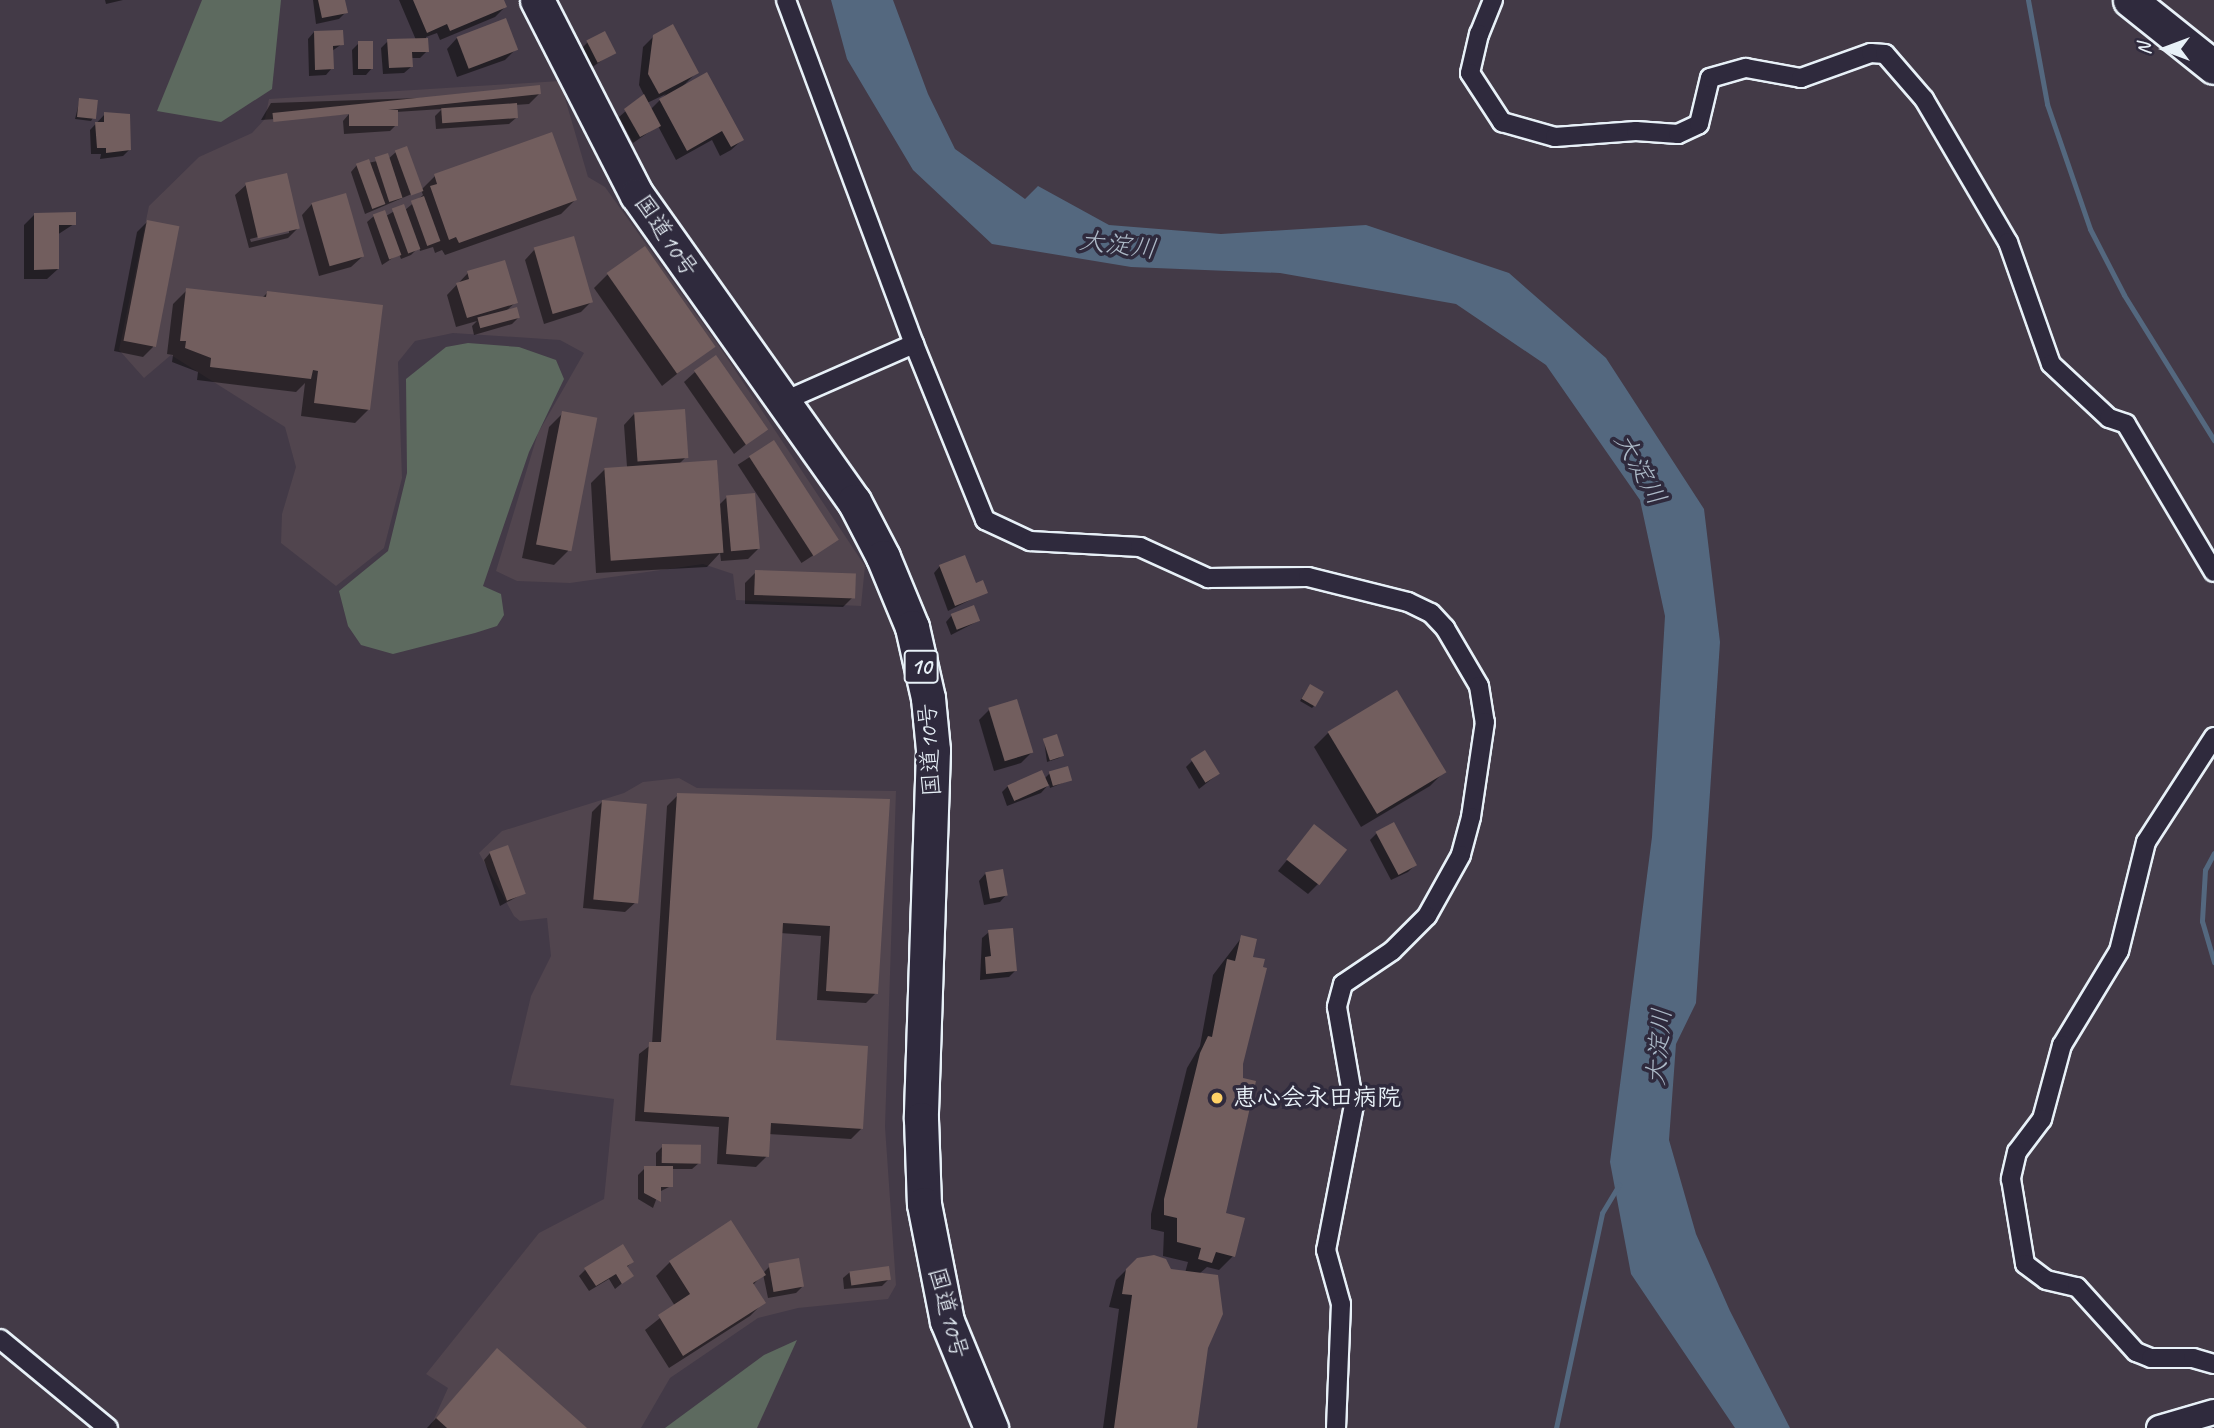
<!DOCTYPE html>
<html>
<head>
<meta charset="utf-8">
<style>
	body { margin:0 }
	#map { position:relative; width:2214px; height:1428px; overflow:hidden; background:#433a47; font-family:Caveat,"Klee One",sans-serif }
	div>[style] { position:absolute }
	[style*='--x'] { left:calc(var(--x)*1px); top:calc(var(--y)*1px); width:calc(var(--w)*1px); rotate:calc(var(--a)*1deg) }
	.built>* { inset:0; background:#51454e }
	.green>* { inset:0; background:#5d6a5f }
	.water>* { inset:0; background:#54687f }
	.shadow>* { inset:0; background:#0007; transform-origin:0 0 }
	.stream>* { height:5px; margin:-2.5px; padding:0 2.5px; transform-origin:2.5px; border-radius:2.5px; background:#54687f }
	.building>* { inset:0; background:#725e5e; transform-origin:0 0 }
	.roads { filter:drop-shadow(2px 0 #e8f1f8) drop-shadow(-2px 0 #e8f1f8) drop-shadow(0 2px #e8f1f8) drop-shadow(0 -2px #e8f1f8) }
	.street>* { height:18px; margin:-9px; padding:0 9px; transform-origin:9px; border-radius:9px; background:#2f2a3d }
	.secondary>* { height:24px; margin:-12px; padding:0 12px; transform-origin:12px; border-radius:12px; background:#2f2a3d }
	.highway>* { height:33px; margin:-16.5px; padding:0 16.5px; transform-origin:16.5px; border-radius:16.5px; background:#2f2a3d }
	.dots>* { width:19px; height:19px; translate:-50% -50%; box-sizing:border-box; border:4px solid #2f2a3d; border-radius:50% }
	span { translate:-50% -50%; white-space:nowrap; text-align:center; line-height:1.15; -webkit-text-stroke:7px #2f2a3d; paint-order:stroke }
	.shield-label span { padding:2px 5px; background:#2f2a3d; border:2px solid; border-radius:5px; -webkit-text-stroke-width:0 }
	.shield-label { font-size:23px; color:#e8f1f8; font-weight:700 }
	.street-label { font-size:24px; color:#e8f1f8 }
	.poi-label { font-size:24px; color:#e8f1f8; font-weight:700 }
	.left { translate:0 -50%; text-align:left }
	.water-label { font-size:26px; color:#adbac8; font-style:italic }
	.north { position:absolute; left:2130px; top:14px; width:70px; height:70px; -webkit-text-stroke:5px #2f2a3d; paint-order:stroke; rotate:270deg; font-size:19px; font-weight:700; line-height:28px; text-align:center; color:#e8f1f8 }
	.north::after { content:''; display:block; margin:auto; width:24px; height:32px; background:#e8f1f8; clip-path:polygon(50% 0,100% 100%,50% 72%,0 100%) }
</style>
</head>
<body>
<div id="map">
	<div class="built">
		<i style="clip-path:polygon(560px 81px,588px 177px,605px 187px,719px 346px,865px 566px,861px 606px,736px 600px,733px 574px,703px 564px,570px 583px,517px 581px,496px 571px,538px 433px,584px 353px,560px 340px,453px 333px,415px 341px,398px 362px,402px 478px,384px 548px,336px 586px,281px 543px,282px 514px,296px 467px,285px 427px,171px 355px,144px 378px,119px 350px,149px 206px,199px 157px,252px 133px,265px 119px,269px 99px)"></i>
		<i style="clip-path:polygon(679px 778px,697px 788px,896px 791px,885px 1127px,896px 1285px,888px 1299px,798px 1308px,758px 1318px,670px 1378px,641px 1428px,430px 1428px,448px 1388px,426px 1374px,539px 1233px,604px 1199px,614px 1099px,510px 1085px,531px 996px,551px 956px,547px 918px,520px 921px,514px 916px,479px 853px,502px 831px,624px 793px,643px 782px)"></i>
	</div>
	<div class="green">
		<i style="clip-path:polygon(202px 0,281px 0,272px 89px,221px 122px,157px 111px)"></i>
		<i style="clip-path:polygon(468px 343px,519px 347px,556px 360px,564px 379px,529px 452px,483px 586px,501px 594px,504px 615px,497px 626px,475px 633px,393px 654px,361px 645px,348px 626px,339px 591px,388px 551px,407px 473px,406px 379px,446px 347px)"></i>
		<i style="clip-path:polygon(797px 1340px,757px 1428px,665px 1428px,764px 1355px)"></i>
	</div>
	<div class="water">
		<i style="clip-path:polygon(831px 0,893px 0,928px 94px,955px 149px,1025px 199px,1038px 186px,1109px 225px,1221px 234px,1366px 225px,1509px 273px,1606px 358px,1704px 509px,1720px 642px,1696px 1003px,1676px 1044px,1669px 1140px,1696px 1234px,1730px 1311px,1790px 1428px,1735px 1428px,1631px 1274px,1610px 1162px,1652px 837px,1665px 616px,1640px 500px,1546px 365px,1456px 304px,1280px 273px,1131px 267px,992px 244px,913px 170px,847px 59px)"></i>
	</div>
	<div class="shadow">
		<i style="clip-path:polygon(105px 0,123px 0,106px 4px)"></i>
		<i style="clip-path:polygon(343px 0,346px 12px,339px 19px,316px 24px,313px 0)"></i>
		<i style="clip-path:polygon(399px 0,503px 0,505px 7px,495px 17px,440px 40px,437px 33px,426px 37px,427px 51px,420px 58px,410px 58px,411px 67px,404px 73px,383px 74px,381px 48px,388px 41px,416px 40px)"></i>
		<i style="clip-path:polygon(314px 32px,342px 44px,332px 51px,332px 68px,326px 75px,309px 76px,308px 39px)"></i>
		<i style="clip-path:polygon(evenodd,654px 36px,697px 72px,682px 87px,742px 140px,731px 150px,720px 156px,712px 140px,676px 160px,658px 126px,633px 143px,619px 117px,644px 95px,639px 85px,643px 47px,654px 36px,666px 94px,650px 110px,647px 103px,666px 94px)"></i>
		<i style="clip-path:polygon(457px 38px,516px 49px,505px 60px,457px 77px,447px 49px)"></i>
		<i style="clip-path:polygon(588px 42px,614px 52px,591px 68px,581px 49px)"></i>
		<i style="clip-path:polygon(359px 43px,372px 68px,366px 75px,353px 75px,352px 50px)"></i>
		<i style="clip-path:polygon(539px 94px,529px 104px,515px 105px,516px 118px,509px 124px,436px 129px,435px 116px,442px 109px,396px 112px,396px 125px,390px 131px,344px 134px,343px 121px,349px 114px,261px 120px,271px 103px)"></i>
		<i style="clip-path:polygon(80px 99px,93px 118px,91px 121px,75px 119px)"></i>
		<i style="clip-path:polygon(105px 114px,130px 149px,123px 156px,100px 159px,101px 154px,91px 154px,90px 130px)"></i>
		<i style="clip-path:polygon(396px 152px,421px 190px,435px 176px,575px 200px,561px 214px,445px 255px,442px 250px,435px 253px,433px 247px,420px 251px,419px 247px,411px 255px,401px 259px,399px 254px,382px 265px,367px 222px,374px 216px,386px 216px,403px 206px,405px 210px,423px 195px,421px 190px,365px 214px,351px 172px,357px 165px,388px 159px)"></i>
		<i style="clip-path:polygon(evenodd,246px 185px,299px 227px,288px 238px,249px 248px,235px 195px,246px 185px,289px 229px,289px 233px,251px 242px,250px 239px,289px 229px)"></i>
		<i style="clip-path:polygon(312px 204px,362px 257px,351px 267px,319px 276px,302px 215px)"></i>
		<i style="clip-path:polygon(34px 215px,74px 224px,57px 235px,58px 269px,47px 279px,24px 279px,24px 225px)"></i>
		<i style="clip-path:polygon(147px 222px,153px 347px,143px 357px,114px 351px,137px 232px)"></i>
		<i style="clip-path:polygon(535px 249px,591px 302px,581px 312px,544px 324px,525px 260px)"></i>
		<i style="clip-path:polygon(468px 273px,516px 302px,506px 311px,518px 318px,512px 324px,474px 335px,472px 326px,477px 321px,456px 327px,447px 295px)"></i>
		<i style="clip-path:polygon(608px 274px,712px 346px,662px 386px,594px 288px)"></i>
		<i style="clip-path:polygon(187px 290px,261px 299px,267px 293px,369px 409px,355px 423px,301px 416px,305px 383px,296px 392px,197px 380px,198px 372px,172px 362px,173px 355px,167px 354px,173px 304px)"></i>
		<i style="clip-path:polygon(695px 372px,765px 429px,734px 454px,684px 382px)"></i>
		<i style="clip-path:polygon(563px 413px,568px 551px,554px 565px,522px 558px,549px 427px)"></i>
		<i style="clip-path:polygon(634px 414px,686px 457px,679px 464px,718px 506px,727px 497px,758px 549px,748px 559px,721px 561px,720px 553px,707px 567px,596px 573px,591px 483px,605px 469px,627px 467px,624px 425px)"></i>
		<i style="left:773px;top:442px;width:117px;height:42px;rotate:57deg"></i>
		<i style="clip-path:polygon(940px 566px,975px 585px,986px 592px,948px 611px,934px 573px)"></i>
		<i style="clip-path:polygon(756px 572px,853px 597px,843px 607px,745px 604px,745px 583px)"></i>
		<i style="clip-path:polygon(952px 615px,978px 621px,951px 635px,946px 622px)"></i>
		<i style="clip-path:polygon(1308px 688px,1314px 706px,1312px 708px,1300px 701px)"></i>
		<i style="clip-path:polygon(1397px 692px,1444px 772px,1430px 786px,1361px 827px,1314px 747px,1328px 733px)"></i>
		<i style="clip-path:polygon(989px 710px,1031px 753px,1021px 763px,994px 771px,979px 720px)"></i>
		<i style="clip-path:polygon(1044px 740px,1062px 755px,1059px 758px,1047px 762px)"></i>
		<i style="clip-path:polygon(1192px 761px,1218px 774px,1199px 789px,1186px 767px)"></i>
		<i style="clip-path:polygon(1049px 774px,1070px 780px,1050px 788px,1049px 784px,1041px 793px,1007px 806px,1002px 792px,1008px 786px,1044px 779px)"></i>
		<i style="clip-path:polygon(678px 795px,888px 801px,876px 993px,866px 1003px,817px 1000px,821px 936px,780px 933px,774px 1042px,862px 1128px,851px 1139px,768px 1134px,767px 1156px,756px 1167px,717px 1164px,719px 1127px,635px 1121px,639px 1054px,652px 1044px,667px 806px)"></i>
		<i style="clip-path:polygon(602px 802px,636px 902px,625px 912px,583px 908px,592px 812px)"></i>
		<i style="clip-path:polygon(1314px 827px,1318px 884px,1308px 894px,1278px 871px)"></i>
		<i style="clip-path:polygon(1377px 833px,1415px 865px,1408px 872px,1391px 880px,1370px 840px)"></i>
		<i style="clip-path:polygon(490px 853px,524px 893px,500px 906px,484px 860px)"></i>
		<i style="clip-path:polygon(985px 874px,1006px 895px,1000px 902px,984px 905px,979px 881px)"></i>
		<i style="clip-path:polygon(989px 932px,1016px 970px,1009px 977px,980px 980px,982px 938px)"></i>
		<i style="clip-path:polygon(1242px 937px,1251px 958px,1224px 1214px,1233px 1256px,1219px 1270px,1207px 1267px,1199px 1274px,1207px 1348px,1195px 1428px,1103px 1428px,1119px 1309px,1109px 1307px,1116px 1280px,1130px 1266px,1185px 1273px,1188px 1262px,1163px 1256px,1164px 1232px,1151px 1229px,1151px 1214px,1187px 1068px,1200px 1046px,1213px 975px)"></i>
		<i style="clip-path:polygon(663px 1146px,699px 1163px,692px 1169px,671px 1169px,671px 1186px,659px 1192px,653px 1208px,638px 1199px,638px 1175px,645px 1168px,656px 1168px,656px 1153px)"></i>
		<i style="clip-path:polygon(632px 1262px,626px 1268px,631px 1276px,615px 1289px,609px 1279px,589px 1291px,579px 1276px,586px 1269px)"></i>
		<i style="clip-path:polygon(670px 1262px,763px 1273px,770px 1266px,802px 1287px,796px 1293px,768px 1298px,763px 1274px,753px 1285px,764px 1302px,750px 1316px,669px 1368px,645px 1330px,675px 1306px,656px 1276px)"></i>
		<i style="clip-path:polygon(850px 1272px,889px 1279px,882px 1286px,844px 1289px,843px 1278px)"></i>
		<i style="clip-path:polygon(484px 1365px,584px 1428px,427px 1428px)"></i>
	</div>
	<div class="stream">
		<i style="--x:2028;--y:0;--w:106;--a:79.6"></i>
		<i style="--x:2047;--y:104;--w:132;--a:71"></i>
		<i style="--x:2090;--y:229;--w:74;--a:62.7"></i>
		<i style="--x:2124;--y:295;--w:171;--a:58.2"></i>
		<i style="--x:2214;--y:853;--w:19;--a:118"></i>
		<i style="--x:2205;--y:870;--w:51;--a:93.4"></i>
		<i style="--x:2202;--y:921;--w:43;--a:73.7"></i>
		<i style="--x:1556;--y:1428;--w:220;--a:-77.9"></i>
		<i style="--x:1602;--y:1213;--w:33;--a:-59"></i>
	</div>
	<div class="building">
		<i style="clip-path:polygon(318px 0,345px 0,348px 13px,322px 18px)"></i>
		<i style="clip-path:polygon(413px 0,504px 0,507px 7px,450px 31px,447px 24px,427px 33px)"></i>
		<i style="left:506px;top:18px;width:34px;height:53px;rotate:69deg"></i>
		<i style="clip-path:polygon(673px 24px,699px 73px,659px 94px,648px 74px,653px 35px)"></i>
		<i style="clip-path:polygon(343px 30px,344px 45px,333px 46px,334px 69px,315px 70px,314px 31px)"></i>
		<i style="left:605px;top:31px;width:25px;height:21px;rotate:63deg"></i>
		<i style="clip-path:polygon(428px 38px,429px 52px,412px 52px,413px 67px,389px 68px,387px 39px)"></i>
		<i style="left:358px;top:41px;width:15px;height:28px"></i>
		<i style="clip-path:polygon(707px 72px,744px 140px,731px 147px,722px 131px,687px 151px,659px 99px)"></i>
		<i style="left:540px;top:85px;width:9px;height:269px;rotate:84deg"></i>
		<i style="clip-path:polygon(644px 94px,661px 126px,640px 137px,624px 109px)"></i>
		<i style="left:79px;top:98px;width:19px;height:19px;rotate:6deg"></i>
		<i style="left:517px;top:103px;width:15px;height:76px;rotate:86deg"></i>
		<i style="left:398px;top:110px;width:16px;height:49px;rotate:90deg"></i>
		<i style="clip-path:polygon(104px 112px,130px 114px,131px 150px,106px 153px,106px 148px,97px 148px,95px 122px,104px 122px)"></i>
		<i style="clip-path:polygon(552px 132px,577px 200px,459px 243px,456px 237px,449px 240px,430px 186px,437px 184px,434px 174px)"></i>
		<i style="left:407px;top:146px;width:48px;height:13px;rotate:70deg"></i>
		<i style="left:388px;top:153px;width:47px;height:14px;rotate:72deg"></i>
		<i style="left:369px;top:159px;width:48px;height:14px;rotate:70deg"></i>
		<i style="left:287px;top:173px;width:57px;height:43px;rotate:77deg"></i>
		<i style="left:346px;top:193px;width:66px;height:36px;rotate:74deg"></i>
		<i style="left:424px;top:196px;width:48px;height:14px;rotate:70deg"></i>
		<i style="left:404px;top:204px;width:48px;height:13px;rotate:70deg"></i>
		<i style="left:385px;top:210px;width:48px;height:13px;rotate:70deg"></i>
		<i style="clip-path:polygon(76px 212px,76px 225px,59px 225px,59px 269px,34px 270px,34px 213px)"></i>
		<i style="left:147px;top:220px;width:33px;height:123px;rotate:11deg"></i>
		<i style="left:574px;top:236px;width:69px;height:42px;rotate:74deg"></i>
		<i style="left:645px;top:246px;width:123px;height:47px;rotate:55deg"></i>
		<i style="clip-path:polygon(505px 260px,518px 303px,467px 318px,456px 283px,469px 279px,467px 271px)"></i>
		<i style="clip-path:polygon(186px 288px,266px 297px,267px 291px,383px 305px,370px 410px,314px 403px,318px 371px,313px 370px,311px 379px,210px 367px,211px 358px,185px 348px,186px 341px,180px 341px)"></i>
		<i style="left:517px;top:307px;width:11px;height:41px;rotate:75deg"></i>
		<i style="left:716px;top:355px;width:91px;height:27px;rotate:55deg"></i>
		<i style="left:685px;top:409px;width:49px;height:51px;rotate:86deg"></i>
		<i style="left:562px;top:411px;width:36px;height:136px;rotate:11deg"></i>
		<i style="left:774px;top:440px;width:119px;height:30px;rotate:57deg"></i>
		<i style="left:717px;top:460px;width:93px;height:113px;rotate:86deg"></i>
		<i style="left:755px;top:493px;width:56px;height:29px;rotate:85deg"></i>
		<i style="clip-path:polygon(965px 555px,976px 583px,983px 580px,988px 593px,955px 606px,939px 565px)"></i>
		<i style="left:755px;top:570px;width:101px;height:25px;rotate:2deg"></i>
		<i style="left:974px;top:605px;width:17px;height:25px;rotate:69deg"></i>
		<i style="left:1310px;top:684px;width:16px;height:17px;rotate:30deg"></i>
		<i style="left:1397px;top:690px;width:96px;height:81px;rotate:59deg"></i>
		<i style="left:1017px;top:699px;width:56px;height:30px;rotate:73deg"></i>
		<i style="left:1057px;top:734px;width:23px;height:15px;rotate:72deg"></i>
		<i style="left:1205px;top:750px;width:28px;height:17px;rotate:58deg"></i>
		<i style="left:1068px;top:766px;width:15px;height:20px;rotate:74deg"></i>
		<i style="left:1042px;top:770px;width:17px;height:38px;rotate:66deg"></i>
		<i style="clip-path:polygon(677px 793px,890px 799px,878px 994px,826px 991px,830px 926px,783px 923px,776px 1040px,868px 1046px,863px 1129px,771px 1123px,769px 1157px,726px 1154px,729px 1117px,644px 1112px,649px 1042px,661px 1042px)"></i>
		<i style="left:602px;top:800px;width:45px;height:100px;rotate:5deg"></i>
		<i style="left:1394px;top:822px;width:49px;height:21px;rotate:62deg"></i>
		<i style="left:1314px;top:824px;width:42px;height:45px;rotate:38deg"></i>
		<i style="left:508px;top:845px;width:52px;height:20px;rotate:70deg"></i>
		<i style="left:1003px;top:869px;width:27px;height:18px;rotate:80deg"></i>
		<i style="clip-path:polygon(1013px 928px,1017px 971px,986px 974px,985px 957px,991px 956px,988px 930px)"></i>
		<i style="clip-path:polygon(1241px 935px,1257px 939px,1253px 957px,1265px 959px,1263px 967px,1267px 968px,1243px 1064px,1243px 1078px,1256px 1081px,1226px 1213px,1245px 1218px,1235px 1257px,1216px 1252px,1212px 1263px,1198px 1259px,1201px 1248px,1177px 1242px,1177px 1218px,1164px 1215px,1164px 1199px,1200px 1053px,1208px 1036px,1212px 1037px,1227px 959px,1235px 961px)"></i>
		<i style="left:662px;top:1144px;width:39px;height:19px;rotate:1deg"></i>
		<i style="clip-path:polygon(644px 1166px,673px 1166px,673px 1187px,661px 1187px,661px 1202px,644px 1193px)"></i>
		<i style="clip-path:polygon(731px 1220px,766px 1275px,753px 1283px,766px 1303px,683px 1356px,658px 1315px,690px 1294px,669px 1261px)"></i>
		<i style="clip-path:polygon(623px 1244px,634px 1262px,627px 1266px,634px 1276px,622px 1284px,616px 1274px,596px 1286px,584px 1268px)"></i>
		<i style="clip-path:polygon(1154px 1255px,1166px 1259px,1171px 1269px,1218px 1275px,1223px 1314px,1208px 1348px,1197px 1428px,1114px 1428px,1132px 1295px,1122px 1294px,1126px 1269px,1137px 1258px)"></i>
		<i style="left:799px;top:1258px;width:29px;height:31px;rotate:80deg"></i>
		<i style="left:889px;top:1266px;width:14px;height:40px;rotate:82deg"></i>
		<i style="clip-path:polygon(497px 1348px,587px 1428px,447px 1428px,436px 1418px)"></i>
	</div>
	<div class="roads">
		<div class="street">
			<i style="--x:786;--y:0;--w:367;--a:69.6"></i>
			<i style="--x:914;--y:344;--w:190;--a:68"></i>
			<i style="--x:985;--y:520;--w:50;--a:25"></i>
			<i style="--x:1030;--y:541;--w:110;--a:3.1"></i>
			<i style="--x:1140;--y:547;--w:75;--a:24.5"></i>
			<i style="--x:1208;--y:578;--w:100;--a:-0.6"></i>
			<i style="--x:1308;--y:577;--w:103;--a:14"></i>
			<i style="--x:1408;--y:602;--w:25;--a:26"></i>
			<i style="--x:1431;--y:613;--w:21;--a:47"></i>
			<i style="--x:1445;--y:628;--w:67;--a:59.6"></i>
			<i style="--x:1479;--y:686;--w:36;--a:81"></i>
			<i style="--x:1485;--y:722;--w:96;--a:98.4"></i>
			<i style="--x:1471;--y:817;--w:39;--a:105"></i>
			<i style="--x:1461;--y:855;--w:70;--a:119.1"></i>
			<i style="--x:1427;--y:916;--w:49;--a:135"></i>
			<i style="--x:1392;--y:951;--w:59;--a:146"></i>
			<i style="--x:1343;--y:984;--w:24;--a:105"></i>
			<i style="--x:1337;--y:1007;--w:99;--a:80.2"></i>
			<i style="--x:1354;--y:1105;--w:148;--a:100.9"></i>
			<i style="--x:1326;--y:1250;--w:56;--a:74.5"></i>
			<i style="--x:1341;--y:1304;--w:124;--a:92.3"></i>
			<i style="--x:1493;--y:0;--w:37;--a:112"></i>
			<i style="--x:1479;--y:34;--w:40;--a:103"></i>
			<i style="--x:1470;--y:73;--w:59;--a:56.9"></i>
			<i style="--x:1502;--y:122;--w:55;--a:15.8"></i>
			<i style="--x:1555;--y:137;--w:81;--a:-4.2"></i>
			<i style="--x:1636;--y:131;--w:42;--a:4.1"></i>
			<i style="--x:1678;--y:134;--w:23;--a:-25"></i>
			<i style="--x:1699;--y:124;--w:47;--a:-76.6"></i>
			<i style="--x:1710;--y:78;--w:37;--a:-16"></i>
			<i style="--x:1746;--y:68;--w:56;--a:10.3"></i>
			<i style="--x:1801;--y:78;--w:74;--a:-19.7"></i>
			<i style="--x:1871;--y:53;--w:14;--a:4"></i>
			<i style="--x:1885;--y:54;--w:60;--a:49.1"></i>
			<i style="--x:1924;--y:99;--w:166;--a:59.6"></i>
			<i style="--x:2008;--y:242;--w:129;--a:70.6"></i>
			<i style="--x:2051;--y:364;--w:79;--a:43"></i>
			<i style="--x:2109;--y:418;--w:18;--a:19"></i>
			<i style="--x:2126;--y:424;--w:172;--a:59.3"></i>
			<i style="--x:784;--y:401;--w:142;--a:-23.7"></i>
			<i style="--x:2214;--y:737;--w:125;--a:122.9"></i>
			<i style="--x:2146;--y:842;--w:112;--a:103.9"></i>
			<i style="--x:2119;--y:951;--w:110;--a:121.2"></i>
			<i style="--x:2062;--y:1045;--w:77;--a:105.1"></i>
			<i style="--x:2042;--y:1119;--w:41;--a:127.1"></i>
			<i style="--x:2017;--y:1152;--w:28;--a:103"></i>
			<i style="--x:2011;--y:1179;--w:86;--a:80.6"></i>
			<i style="--x:2025;--y:1264;--w:26;--a:37"></i>
			<i style="--x:2046;--y:1280;--w:32;--a:13"></i>
			<i style="--x:2077;--y:1287;--w:88;--a:47.8"></i>
			<i style="--x:2136;--y:1352;--w:16;--a:22"></i>
			<i style="--x:2151;--y:1358;--w:42;--a:0"></i>
			<i style="--x:2193;--y:1358;--w:22;--a:16"></i>
			<i style="--x:0;--y:1339;--w:140;--a:39.5"></i>
		</div>
		<div class="secondary">
			<i style="--x:2159;--y:1428;--w:57;--a:-16.2"></i>
		</div>
		<div class="highway">
			<i style="--x:537;--y:0;--w:219;--a:62.9"></i>
			<i style="--x:637;--y:195;--w:375;--a:54.7"></i>
			<i style="--x:854;--y:501;--w:63;--a:62.6"></i>
			<i style="--x:883;--y:557;--w:76;--a:67.5"></i>
			<i style="--x:912;--y:627;--w:73;--a:77.3"></i>
			<i style="--x:928;--y:698;--w:52;--a:84.5"></i>
			<i style="--x:933;--y:750;--w:369;--a:91.9"></i>
			<i style="--x:921;--y:1119;--w:85;--a:88"></i>
			<i style="--x:924;--y:1204;--w:119;--a:78.9"></i>
			<i style="--x:947;--y:1321;--w:116;--a:67.6"></i>
			<i style="--x:2130;--y:0;--w:107;--a:38.6"></i>
		</div>
	</div>
	<div class="dots">
		<i style="left:1217px;top:1098px;background:#ffd166"></i>
	</div>
	<div class="shield-label">
		<span style="left:921px;top:667px">10</span>
	</div>
	<div class="street-label">
		<span style="left:666px;top:236px;rotate:56deg">国道10号</span>
		<span style="left:930px;top:750px;rotate:-93deg">国道10号</span>
		<span style="left:948px;top:1313px;rotate:75deg">国道10号</span>
	</div>
	<div class="poi-label">
		<span class="left" style="left:1233px;top:1098px">恵心会永田病院</span>
	</div>
	<div class="water-label">
		<span style="left:1118px;top:245px;rotate:7deg">大淀川</span>
		<span style="left:1640px;top:469px;rotate:61deg">大淀川</span>
		<span style="left:1659px;top:1047px;rotate:-85deg">大淀川</span>
	</div>
	<div class="north">N</div>
</div>
</body>
</html>
